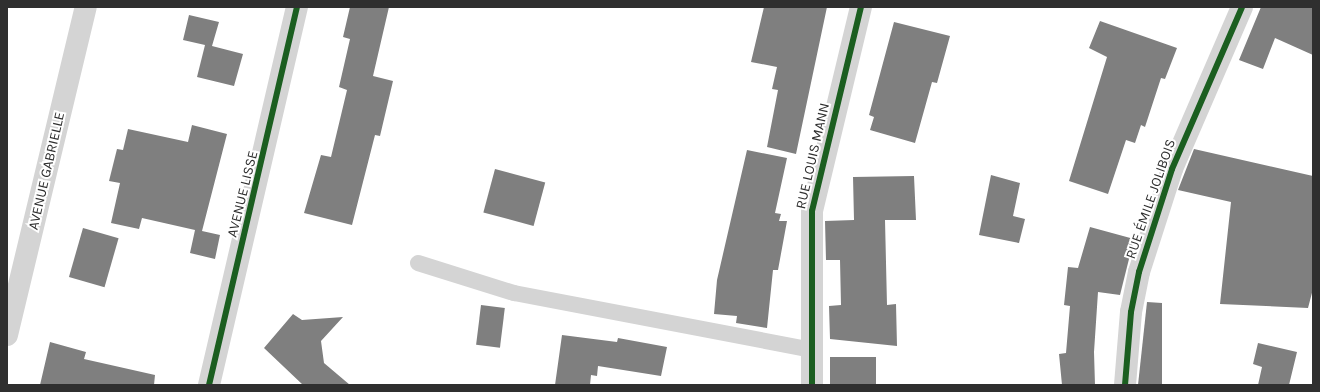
<!DOCTYPE html>
<html>
<head>
<meta charset="utf-8">
<style>
	body { margin:0 }
	#map { position:relative; width:1320px; height:392px; overflow:hidden; background:#fff; font-family:Karla,sans-serif }
	div>[style] { position:absolute }
	[style*='--x'] { left:calc(var(--x)*1px); top:calc(var(--y)*1px); width:calc(var(--w)*1px); rotate:calc(var(--a)*1deg) }
	.building>* { inset:0; background:#7f7f7f; transform-origin:0 0 }
	.lane>* { height:16px; margin:-8px; padding:0 8px; transform-origin:8px; border-radius:8px; background:#d4d4d4 }
	.street>* { height:22px; margin:-11px; padding:0 11px; transform-origin:11px; border-radius:11px; background:#d4d4d4 }
	.cycleway>* { height:6px; margin:-3px; padding:0 3px; transform-origin:3px; border-radius:3px; background:#1b5e20 }
	span { translate:-50% -50%; white-space:nowrap; text-align:center; line-height:1.15; -webkit-text-stroke:4px #fff; paint-order:stroke }
	.street-label { font-size:14px; color:#2f2f2f }
	.frame { position:absolute; inset:0; border:8px solid #2f2f2f; pointer-events:none }
</style>
</head>
<body>
<div id="map">
	<div class="building">
		<i style="clip-path:polygon(350px 7px,389px 7px,373px 76px,393px 81px,380px 136px,375px 135px,352px 225px,304px 213px,321px 155px,331px 157px,347px 90px,339px 87px,350px 39px,343px 37px)"></i>
		<i style="clip-path:polygon(764px 7px,827px 7px,796px 154px,767px 147px,778px 90px,772px 89px,777px 67px,751px 62px)"></i>
		<i style="clip-path:polygon(1261px 7px,1313px 7px,1313px 55px,1275px 38px,1263px 69px,1239px 60px)"></i>
		<i style="clip-path:polygon(189px 15px,219px 22px,212px 46px,243px 54px,234px 86px,197px 77px,205px 45px,183px 40px)"></i>
		<i style="clip-path:polygon(1100px 21px,1177px 48px,1165px 79px,1161px 78px,1145px 127px,1141px 125px,1135px 143px,1126px 140px,1108px 194px,1069px 181px,1107px 57px,1089px 48px)"></i>
		<i style="clip-path:polygon(894px 22px,950px 36px,937px 83px,932px 82px,915px 143px,870px 130px,874px 117px,869px 115px)"></i>
		<i style="clip-path:polygon(192px 125px,227px 134px,202px 231px,220px 235px,215px 259px,190px 253px,195px 230px,142px 218px,139px 229px,111px 223px,120px 183px,109px 181px,117px 149px,123px 150px,128px 129px,188px 142px)"></i>
		<i style="clip-path:polygon(1194px 149px,1313px 176px,1313px 289px,1308px 308px,1220px 304px,1231px 202px,1178px 190px)"></i>
		<i style="clip-path:polygon(747px 150px,787px 158px,775px 213px,781px 214px,779px 221px,787px 221px,778px 270px,773px 270px,767px 328px,736px 323px,737px 316px,714px 314px,717px 280px)"></i>
		<i style="left:495px;top:169px;width:52px;height:45px;rotate:15deg"></i>
		<i style="clip-path:polygon(991px 175px,1020px 183px,1013px 216px,1025px 219px,1019px 243px,979px 235px)"></i>
		<i style="clip-path:polygon(914px 176px,916px 220px,885px 220px,887px 305px,896px 304px,897px 346px,830px 339px,829px 306px,841px 305px,840px 260px,826px 260px,825px 221px,854px 220px,853px 177px)"></i>
		<i style="clip-path:polygon(1090px 227px,1134px 239px,1120px 295px,1098px 292px,1094px 352px,1095px 385px,1062px 385px,1059px 354px,1066px 353px,1070px 306px,1064px 305px,1068px 267px,1078px 268px)"></i>
		<i style="left:83px;top:228px;width:37px;height:51px;rotate:16deg"></i>
		<i style="clip-path:polygon(1147px 302px,1162px 303px,1162px 385px,1138px 385px)"></i>
		<i style="left:481px;top:305px;width:24px;height:40px;rotate:7deg"></i>
		<i style="clip-path:polygon(293px 314px,302px 320px,343px 317px,321px 341px,324px 363px,350px 385px,303px 385px,264px 348px)"></i>
		<i style="clip-path:polygon(562px 335px,617px 342px,618px 338px,667px 347px,661px 376px,598px 366px,597px 376px,591px 375px,590px 385px,555px 385px)"></i>
		<i style="clip-path:polygon(50px 342px,86px 352px,84px 359px,155px 375px,154px 385px,40px 385px)"></i>
		<i style="clip-path:polygon(1258px 343px,1297px 352px,1289px 385px,1258px 385px,1262px 367px,1253px 364px)"></i>
		<i style="left:876px;top:357px;width:28px;height:46px;rotate:90deg"></i>
	</div>
	<div class="lane">
		<i style="--x:418;--y:263;--w:101;--a:17.4"></i>
		<i style="--x:514;--y:293;--w:303;--a:10.8"></i>
	</div>
	<div class="street">
		<i style="--x:7;--y:335;--w:337;--a:-76.5"></i>
		<i style="--x:209;--y:385;--w:388;--a:-76.9"></i>
		<i style="--x:812;--y:385;--w:174;--a:-90"></i>
		<i style="--x:812;--y:211;--w:210;--a:-76.5"></i>
		<i style="--x:1125;--y:385;--w:73;--a:-85.3"></i>
		<i style="--x:1131;--y:312;--w:41;--a:-78.7"></i>
		<i style="--x:1139;--y:272;--w:108;--a:-72.2"></i>
		<i style="--x:1172;--y:169;--w:176;--a:-66.6"></i>
	</div>
	<div class="cycleway">
		<i style="--x:209;--y:385;--w:388;--a:-76.9"></i>
		<i style="--x:812;--y:385;--w:174;--a:-90"></i>
		<i style="--x:812;--y:211;--w:210;--a:-76.5"></i>
		<i style="--x:1125;--y:385;--w:73;--a:-85.3"></i>
		<i style="--x:1131;--y:312;--w:41;--a:-78.7"></i>
		<i style="--x:1139;--y:272;--w:108;--a:-72.2"></i>
		<i style="--x:1172;--y:169;--w:176;--a:-66.6"></i>
	</div>
	<div class="street-label">
		<span style="left:813px;top:156px;rotate:-77deg">RUE LOUIS MANN</span>
		<span style="left:47px;top:171px;rotate:-77deg">AVENUE GABRIELLE</span>
		<span style="left:243px;top:194px;rotate:-76deg">AVENUE LISSE</span>
		<span style="left:1151px;top:199px;rotate:-71deg">RUE ÉMILE JOLIBOIS</span>
	</div>
	<div class="frame"></div>
</div>
</body>
</html>
